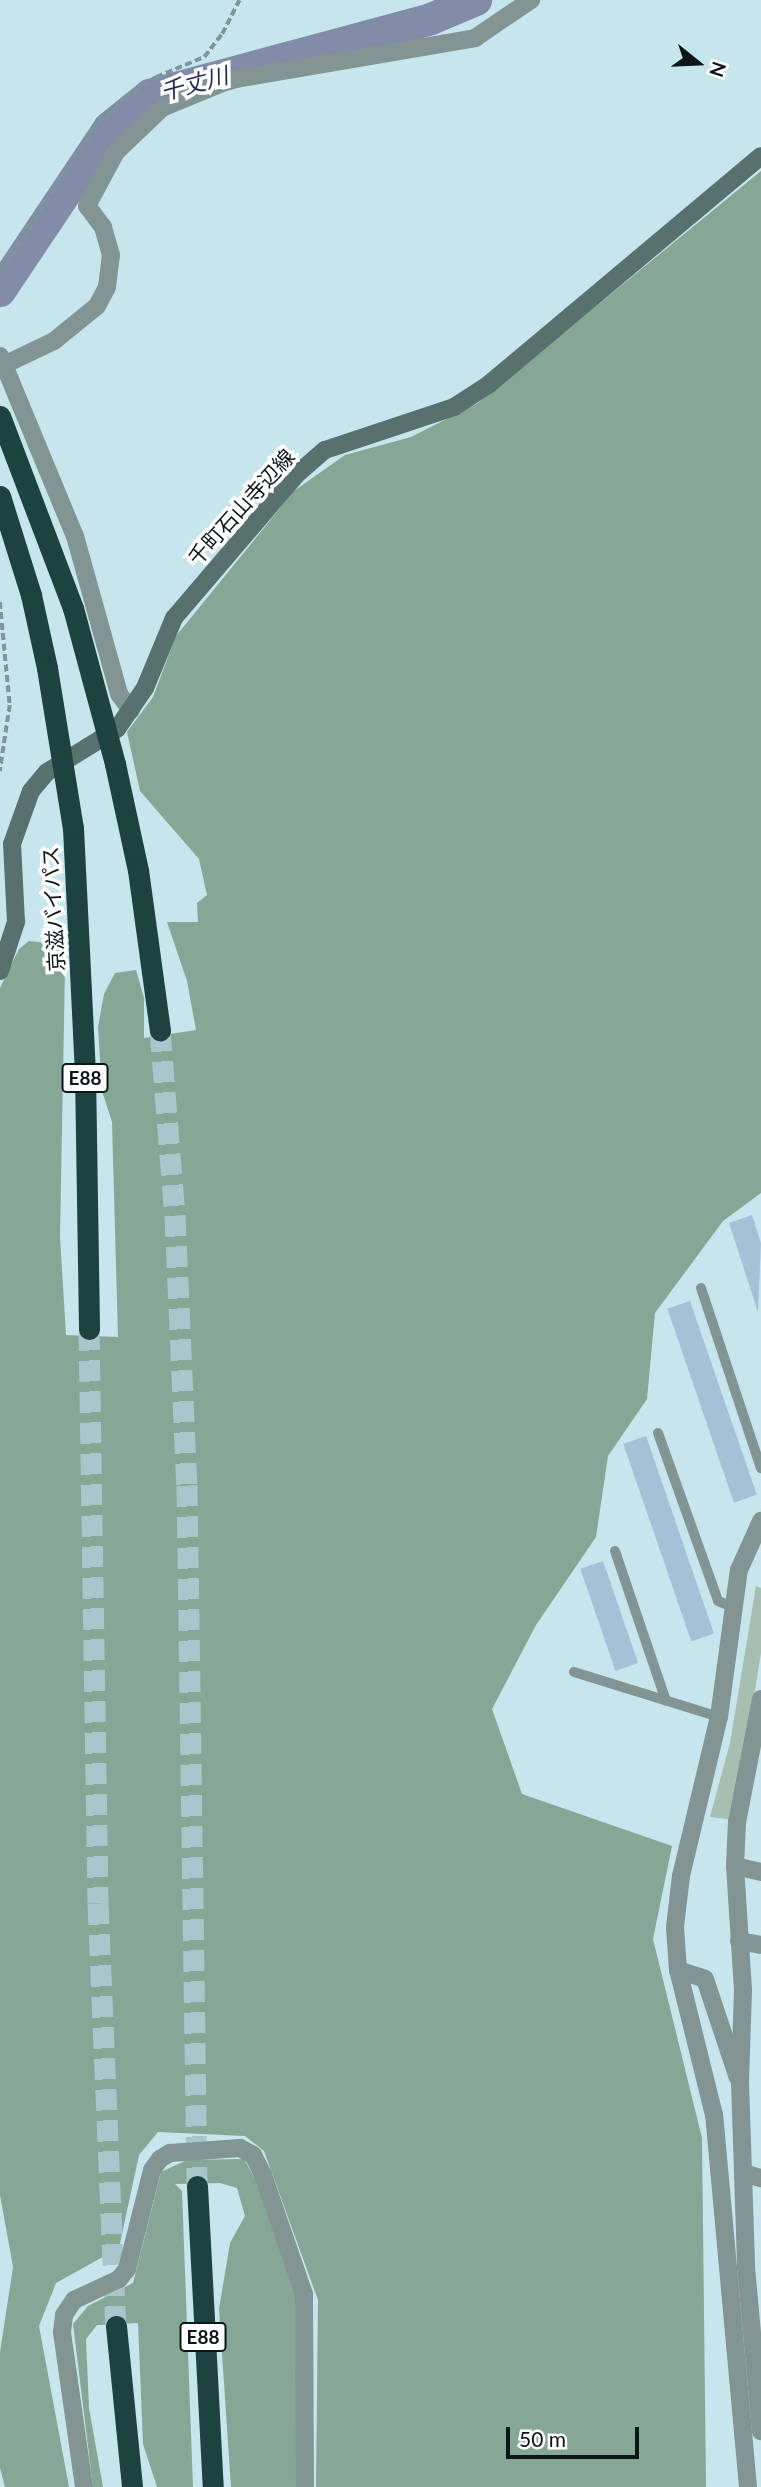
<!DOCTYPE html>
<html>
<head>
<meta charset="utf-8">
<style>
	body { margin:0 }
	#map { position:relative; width:761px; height:2487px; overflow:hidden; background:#c6e5ed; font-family:Lato,"Noto Sans JP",sans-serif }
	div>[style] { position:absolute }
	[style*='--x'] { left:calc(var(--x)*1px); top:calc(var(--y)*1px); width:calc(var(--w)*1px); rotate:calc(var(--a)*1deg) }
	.green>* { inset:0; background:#a7beb1 }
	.forest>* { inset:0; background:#86a795 }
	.river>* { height:32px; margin:-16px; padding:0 16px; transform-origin:16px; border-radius:16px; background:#828ca8 }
	.building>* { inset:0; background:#a5c1d8; transform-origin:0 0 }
	.highway-tunnel>* { height:21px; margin-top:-10.5px; transform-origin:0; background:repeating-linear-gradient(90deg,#aac6cd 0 21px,transparent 0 31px) }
	.path>* { height:3.5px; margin-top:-1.75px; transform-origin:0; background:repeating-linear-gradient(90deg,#7d959b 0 7px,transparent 0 10.5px) }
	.lane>* { height:10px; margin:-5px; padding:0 5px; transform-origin:5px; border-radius:5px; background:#839593 }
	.street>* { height:18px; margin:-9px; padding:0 9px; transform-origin:9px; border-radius:9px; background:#839593 }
	.secondary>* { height:18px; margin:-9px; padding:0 9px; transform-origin:9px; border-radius:9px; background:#58716e }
	.highway>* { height:21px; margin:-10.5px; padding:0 10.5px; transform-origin:10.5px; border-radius:10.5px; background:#1c433f }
	.highway-bridge>* { height:21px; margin:-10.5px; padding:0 10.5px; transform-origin:10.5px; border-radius:10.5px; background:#1c433f }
	span { translate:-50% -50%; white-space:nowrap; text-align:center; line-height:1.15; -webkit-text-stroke:7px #fff; paint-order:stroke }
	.shield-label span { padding:2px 5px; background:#fff; border:2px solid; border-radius:5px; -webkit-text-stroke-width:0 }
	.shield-label { font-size:19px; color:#0b1619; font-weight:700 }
	.street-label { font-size:21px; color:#0b1619 }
	.water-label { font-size:23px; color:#1e2951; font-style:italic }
	.north { position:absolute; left:663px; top:28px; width:70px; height:70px; -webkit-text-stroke:5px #fff; paint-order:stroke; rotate:108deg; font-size:19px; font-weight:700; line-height:28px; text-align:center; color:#0b1619 }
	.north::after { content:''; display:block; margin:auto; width:24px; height:32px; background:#0b1619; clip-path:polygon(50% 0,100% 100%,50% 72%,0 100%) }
	.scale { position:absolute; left:506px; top:2427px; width:133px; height:32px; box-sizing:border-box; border:4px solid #0b1619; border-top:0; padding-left:9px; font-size:21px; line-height:24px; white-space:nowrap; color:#0b1619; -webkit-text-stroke:5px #fff; paint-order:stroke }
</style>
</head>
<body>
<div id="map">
	<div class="green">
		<i style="clip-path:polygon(756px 1586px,761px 1588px,761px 1653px,734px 1820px,710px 1817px,730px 1743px)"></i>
	</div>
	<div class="forest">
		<i style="clip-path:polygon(761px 171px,761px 1193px,723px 1221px,655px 1313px,647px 1399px,608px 1456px,596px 1537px,536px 1625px,492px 1709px,522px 1794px,672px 1846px,653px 1939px,702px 2138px,706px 2487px,316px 2487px,318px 2300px,264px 2151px,245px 2136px,158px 2132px,139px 2155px,119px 2248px,56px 2283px,39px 2326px,69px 2487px,5px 2487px,0 2468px,0 2352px,13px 2267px,0 2195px,0 988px,19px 949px,29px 941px,57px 944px,65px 969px,60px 1237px,66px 1335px,118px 1337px,112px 1122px,102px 1091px,98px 1027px,104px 994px,115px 973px,136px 970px,144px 998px,144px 1038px,196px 1030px,187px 981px,167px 922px,198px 922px,197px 903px,207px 895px,199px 859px,140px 791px,127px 732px,153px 697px,176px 636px,294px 491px,345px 455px,411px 437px,478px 403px)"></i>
		<i style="clip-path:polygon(244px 2159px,267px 2200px,299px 2300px,300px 2487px,231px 2487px,219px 2309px,230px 2243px,245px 2216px,237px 2188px,220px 2183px,175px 2184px,182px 2191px,193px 2487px,157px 2487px,143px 2444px,138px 2323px,97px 2325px,86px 2339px,89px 2408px,103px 2487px,93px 2487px,73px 2324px,88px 2306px,133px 2283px,161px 2172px,187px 2160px)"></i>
	</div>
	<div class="river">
		<i style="--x:0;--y:291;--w:196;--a:-56.2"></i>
		<i style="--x:109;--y:128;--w:53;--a:-38.8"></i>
		<i style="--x:150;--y:95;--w:291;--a:-15.1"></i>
		<i style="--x:431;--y:19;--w:49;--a:-22.9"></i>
	</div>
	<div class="building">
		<i style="clip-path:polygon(752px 1215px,761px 1243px,758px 1312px,729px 1223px)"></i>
		<i style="left:690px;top:1301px;width:205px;height:24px;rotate:71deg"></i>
		<i style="left:646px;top:1436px;width:209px;height:24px;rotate:71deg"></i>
		<i style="left:603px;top:1561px;width:108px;height:24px;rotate:71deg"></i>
	</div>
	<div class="highway-tunnel">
		<i style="--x:160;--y:1030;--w:186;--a:85.4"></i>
		<i style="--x:175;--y:1215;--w:270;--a:87.5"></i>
		<i style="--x:187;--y:1485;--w:701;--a:89.18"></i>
		<i style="--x:89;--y:1329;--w:574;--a:89.1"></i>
		<i style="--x:98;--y:1903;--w:423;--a:87.6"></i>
	</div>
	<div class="path">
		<i style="--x:0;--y:274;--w:170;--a:-57.2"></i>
		<i style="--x:92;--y:131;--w:47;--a:-45.9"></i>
		<i style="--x:125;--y:97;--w:37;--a:-33"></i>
		<i style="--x:156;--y:77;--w:52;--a:-22.6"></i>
		<i style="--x:204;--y:57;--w:29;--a:-52"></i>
		<i style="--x:222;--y:34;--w:38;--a:-63"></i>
		<i style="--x:0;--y:602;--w:103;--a:84.5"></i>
		<i style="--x:10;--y:705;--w:67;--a:98.6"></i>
	</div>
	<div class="lane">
		<i style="--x:701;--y:1288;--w:190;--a:71.6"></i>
		<i style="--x:658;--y:1433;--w:178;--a:70.3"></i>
		<i style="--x:718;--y:1601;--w:16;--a:22"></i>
		<i style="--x:615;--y:1551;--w:158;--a:71.2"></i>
		<i style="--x:574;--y:1672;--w:152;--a:17.2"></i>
	</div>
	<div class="street">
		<i style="--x:0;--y:356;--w:10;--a:66"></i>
		<i style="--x:4;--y:365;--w:55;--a:-25.6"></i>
		<i style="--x:54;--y:341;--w:55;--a:-39.1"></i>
		<i style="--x:97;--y:306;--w:21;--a:-62"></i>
		<i style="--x:107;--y:287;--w:32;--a:-83"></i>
		<i style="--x:111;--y:255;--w:29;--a:-106"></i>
		<i style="--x:103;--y:227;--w:26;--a:-127"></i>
		<i style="--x:87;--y:206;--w:61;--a:-61.8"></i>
		<i style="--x:116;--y:152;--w:64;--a:-43.7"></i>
		<i style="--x:162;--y:108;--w:74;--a:-22.4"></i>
		<i style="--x:230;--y:80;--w:249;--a:-9.7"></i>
		<i style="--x:475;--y:38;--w:68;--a:-34.2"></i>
		<i style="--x:4;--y:365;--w:185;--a:67.5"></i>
		<i style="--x:75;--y:536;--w:164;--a:74.4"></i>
		<i style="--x:119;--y:694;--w:20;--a:53"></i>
		<i style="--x:761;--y:1699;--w:125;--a:101"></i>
		<i style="--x:737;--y:1822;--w:44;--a:92.6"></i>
		<i style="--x:735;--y:1866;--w:125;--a:86.3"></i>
		<i style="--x:743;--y:1991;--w:91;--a:91.9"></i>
		<i style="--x:740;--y:2082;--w:185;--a:88.1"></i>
		<i style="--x:746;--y:2267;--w:165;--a:84.8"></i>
		<i style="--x:735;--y:1866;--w:27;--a:13"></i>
		<i style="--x:739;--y:1941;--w:22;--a:10"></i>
		<i style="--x:678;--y:1970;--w:28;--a:18"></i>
		<i style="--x:705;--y:1979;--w:104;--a:71.6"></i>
		<i style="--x:743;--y:2173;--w:19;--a:16"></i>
		<i style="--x:84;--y:2487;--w:157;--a:-98.1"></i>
		<i style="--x:62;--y:2332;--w:17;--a:-83"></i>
		<i style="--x:64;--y:2315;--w:18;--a:-56"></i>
		<i style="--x:74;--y:2300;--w:50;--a:-25"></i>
		<i style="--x:119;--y:2279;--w:13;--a:-51"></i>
		<i style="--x:127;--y:2269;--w:102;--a:-75.8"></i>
		<i style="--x:152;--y:2170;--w:14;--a:-54"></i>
		<i style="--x:160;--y:2159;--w:12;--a:-31"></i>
		<i style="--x:170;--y:2153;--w:70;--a:-4.1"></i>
		<i style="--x:240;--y:2148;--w:15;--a:28"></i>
		<i style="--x:253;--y:2155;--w:22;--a:63"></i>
		<i style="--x:263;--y:2175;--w:126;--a:71"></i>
		<i style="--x:304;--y:2294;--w:193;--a:89.7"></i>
		<i style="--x:748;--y:2487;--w:374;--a:-95.2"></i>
		<i style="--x:714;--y:2115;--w:149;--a:-103.9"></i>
		<i style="--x:678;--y:1970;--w:43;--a:-94"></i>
		<i style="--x:675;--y:1927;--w:51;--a:-83.3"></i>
		<i style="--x:681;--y:1876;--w:163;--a:-76.6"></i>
		<i style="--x:719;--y:1717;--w:148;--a:-82.3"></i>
		<i style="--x:739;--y:1570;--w:54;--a:-65.8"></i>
	</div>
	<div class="secondary">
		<i style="--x:0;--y:971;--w:52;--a:-71.9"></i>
		<i style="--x:16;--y:922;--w:78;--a:-92.9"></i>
		<i style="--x:12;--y:844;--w:56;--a:-70.3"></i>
		<i style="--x:31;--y:791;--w:25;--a:-50"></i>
		<i style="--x:47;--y:772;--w:82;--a:-31.6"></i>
		<i style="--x:117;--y:729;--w:50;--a:-55.7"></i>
		<i style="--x:145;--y:688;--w:76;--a:-67.5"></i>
		<i style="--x:174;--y:618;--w:188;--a:-49.5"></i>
		<i style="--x:296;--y:475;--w:38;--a:-41"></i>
		<i style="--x:325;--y:450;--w:136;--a:-18.4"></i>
		<i style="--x:454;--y:407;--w:40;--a:-32.9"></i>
		<i style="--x:488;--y:385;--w:356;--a:-40"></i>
	</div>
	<div class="highway">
		<i style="--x:115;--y:764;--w:108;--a:77.8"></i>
		<i style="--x:138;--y:870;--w:162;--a:82.2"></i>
		<i style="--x:73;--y:828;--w:244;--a:87.2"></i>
		<i style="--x:85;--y:1072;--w:257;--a:89.1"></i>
		<i style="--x:197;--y:2186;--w:301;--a:87"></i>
		<i style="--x:116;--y:2326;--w:162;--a:84.3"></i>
	</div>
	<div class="highway-bridge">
		<i style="--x:0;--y:416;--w:205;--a:69.2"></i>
		<i style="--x:73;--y:608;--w:162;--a:74.9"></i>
		<i style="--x:0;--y:496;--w:104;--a:72.6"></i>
		<i style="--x:31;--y:595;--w:75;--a:77.6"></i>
		<i style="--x:47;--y:668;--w:162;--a:80.8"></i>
	</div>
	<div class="shield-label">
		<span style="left:85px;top:1078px">E88</span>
		<span style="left:203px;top:2337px">E88</span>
	</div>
	<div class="street-label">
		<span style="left:241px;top:507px;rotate:-48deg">千町石山寺辺線</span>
		<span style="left:53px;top:909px;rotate:-93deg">京滋バイパス</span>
	</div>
	<div class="water-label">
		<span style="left:194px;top:83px;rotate:-15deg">千丈川</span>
	</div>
	<div class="north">N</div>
	<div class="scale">50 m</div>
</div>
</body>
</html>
